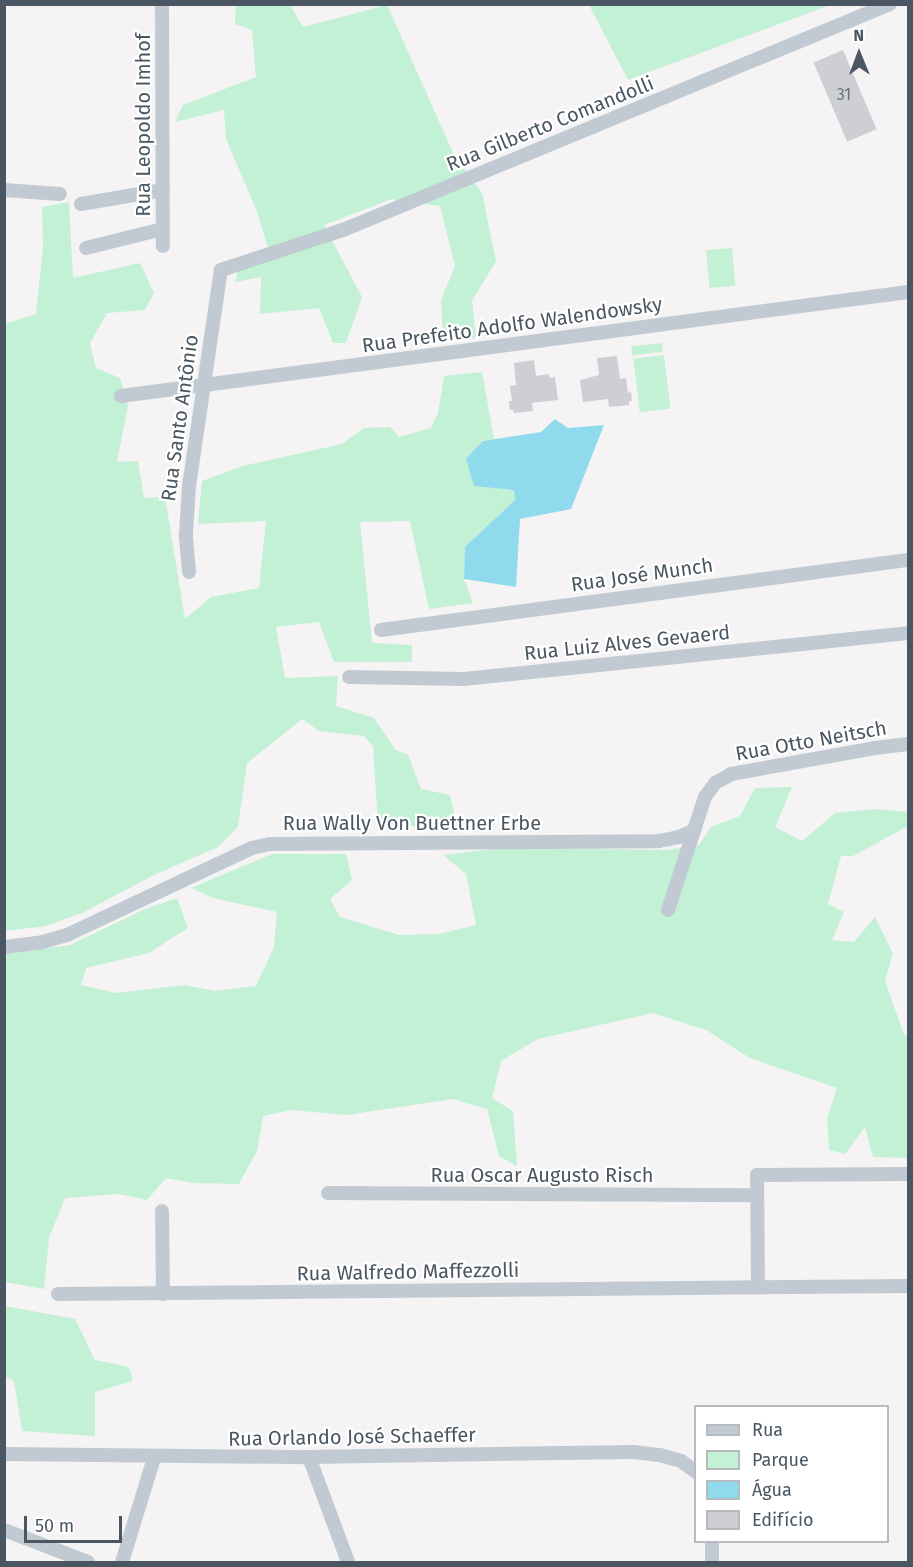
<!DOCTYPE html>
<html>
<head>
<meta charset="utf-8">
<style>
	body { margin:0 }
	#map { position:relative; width:913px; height:1567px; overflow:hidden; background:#f5f3f3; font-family:"Fira Sans",sans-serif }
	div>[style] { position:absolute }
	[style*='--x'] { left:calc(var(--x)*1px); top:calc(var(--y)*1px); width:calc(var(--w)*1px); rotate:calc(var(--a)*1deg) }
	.green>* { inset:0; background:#c3f1d5; transform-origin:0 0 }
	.water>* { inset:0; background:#90daee }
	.building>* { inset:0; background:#cdcfd5; transform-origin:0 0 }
	.minor>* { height:14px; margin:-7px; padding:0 7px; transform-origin:7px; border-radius:7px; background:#c1cad2 }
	span { translate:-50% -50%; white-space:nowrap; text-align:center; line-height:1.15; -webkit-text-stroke:4.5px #fff; paint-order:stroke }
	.number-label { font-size:16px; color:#6b747e }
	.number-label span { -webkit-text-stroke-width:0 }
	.street-label { font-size:20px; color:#4a5661 }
	.frame { position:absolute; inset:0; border:6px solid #4a5661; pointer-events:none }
	.legend { position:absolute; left:694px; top:1405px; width:195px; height:138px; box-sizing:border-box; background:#fff; border:2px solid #b7bbc0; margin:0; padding:8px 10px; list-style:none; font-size:18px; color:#4a5661 }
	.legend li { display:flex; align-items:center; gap:12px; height:30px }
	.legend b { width:30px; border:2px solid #b7bbc0 }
	.north { position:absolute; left:829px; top:24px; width:60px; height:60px; -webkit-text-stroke:4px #fff; paint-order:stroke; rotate:359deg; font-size:16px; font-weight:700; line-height:24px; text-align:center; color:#4a5661 }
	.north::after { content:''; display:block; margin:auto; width:21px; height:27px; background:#4a5661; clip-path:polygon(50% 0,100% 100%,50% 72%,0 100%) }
	.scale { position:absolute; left:24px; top:1516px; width:98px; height:27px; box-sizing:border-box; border:3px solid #4a5661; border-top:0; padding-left:8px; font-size:18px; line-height:21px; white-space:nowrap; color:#4a5661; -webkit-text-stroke:4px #fff; paint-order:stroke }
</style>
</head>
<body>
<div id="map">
	<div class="green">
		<i style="clip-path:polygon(236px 5px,290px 5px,303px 27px,387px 5px,455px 157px,482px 193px,496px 261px,472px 301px,476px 338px,443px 338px,441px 300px,455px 266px,440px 206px,392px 199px,324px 225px,362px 297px,346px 343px,333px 343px,319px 308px,260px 314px,261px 277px,235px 282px,238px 270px,272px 260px,256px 209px,226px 139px,224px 110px,175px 122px,183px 105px,256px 77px,252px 30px,235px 24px)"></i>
		<i style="clip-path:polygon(589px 5px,830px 5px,628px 80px)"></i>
		<i style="clip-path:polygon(69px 202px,73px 278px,140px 263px,154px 293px,145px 310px,107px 313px,90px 343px,96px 368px,120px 378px,128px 406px,117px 462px,138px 461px,144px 498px,165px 497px,185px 619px,211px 597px,259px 588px,266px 521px,198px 524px,202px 481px,243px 466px,342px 444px,364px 428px,390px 427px,399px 437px,431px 428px,438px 413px,444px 376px,482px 372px,494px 439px,483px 441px,514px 490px,515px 500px,465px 547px,464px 579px,473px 603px,429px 609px,410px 521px,360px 522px,372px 643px,412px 645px,412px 662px,334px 662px,319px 622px,276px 627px,285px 678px,338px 676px,336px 706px,374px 718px,396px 750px,408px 755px,421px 789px,450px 795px,458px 829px,378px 824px,373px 746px,364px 736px,319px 731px,302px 719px,247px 763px,238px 827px,218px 847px,154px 875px,82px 913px,46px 926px,5px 931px,4px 324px,36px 314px,43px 247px,42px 207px)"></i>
		<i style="left:732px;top:248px;width:38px;height:26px;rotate:85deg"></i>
		<i style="left:662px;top:343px;width:9px;height:31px;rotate:84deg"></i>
		<i style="left:664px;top:355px;width:54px;height:31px;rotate:83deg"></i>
		<i style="clip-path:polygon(792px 787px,775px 827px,802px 841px,835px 813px,875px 809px,908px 812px,908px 826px,853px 856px,841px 856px,828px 904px,844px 912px,832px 940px,854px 942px,875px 917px,893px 954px,885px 981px,903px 1032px,908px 1038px,908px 1158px,873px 1157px,865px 1127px,845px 1154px,829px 1150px,827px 1119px,837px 1088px,750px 1058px,706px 1030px,653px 1013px,538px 1039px,501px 1061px,492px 1098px,513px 1111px,517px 1166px,499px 1156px,487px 1109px,453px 1099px,346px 1115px,291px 1110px,263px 1116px,257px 1151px,239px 1184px,194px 1183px,166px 1178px,147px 1200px,119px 1194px,65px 1198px,49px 1238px,44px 1289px,5px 1282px,4px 954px,70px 945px,145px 909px,177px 898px,188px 928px,149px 953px,86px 968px,81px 985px,116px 993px,185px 985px,214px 991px,256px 986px,274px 947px,277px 912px,213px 898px,191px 888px,272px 854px,346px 854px,352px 880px,330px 899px,340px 917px,399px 935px,439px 934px,476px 925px,466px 874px,443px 855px,504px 848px,667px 850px,699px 845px,711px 827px,740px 816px,755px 788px)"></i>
		<i style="clip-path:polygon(5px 1306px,75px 1319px,95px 1360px,129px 1367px,133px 1381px,95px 1392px,95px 1436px,22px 1431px,14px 1381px,5px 1376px)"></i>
	</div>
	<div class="water">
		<i style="clip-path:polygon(555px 419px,568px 428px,604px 425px,571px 509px,520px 519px,516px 587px,464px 579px,465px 547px,515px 500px,514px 490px,474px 486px,466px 459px,483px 441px,541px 432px)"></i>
	</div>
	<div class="building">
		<i style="left:843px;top:50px;width:86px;height:32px;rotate:67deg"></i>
		<i style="clip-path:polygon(617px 356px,620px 379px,626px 378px,628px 393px,631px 392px,632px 401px,629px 401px,629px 405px,609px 407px,608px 399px,583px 402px,580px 380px,599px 375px,597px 358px)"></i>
		<i style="clip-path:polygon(534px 360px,536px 376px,549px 374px,550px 378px,555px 377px,558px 400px,532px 403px,533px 411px,514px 413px,513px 410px,510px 410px,509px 401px,512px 401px,510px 386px,516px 385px,514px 363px)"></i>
	</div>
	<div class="minor">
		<i style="--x:162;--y:4;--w:242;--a:89.8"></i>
		<i style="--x:4;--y:190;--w:56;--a:4.1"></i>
		<i style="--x:81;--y:204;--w:83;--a:-9.7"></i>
		<i style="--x:86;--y:248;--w:79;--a:-13.9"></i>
		<i style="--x:121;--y:396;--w:794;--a:-7.53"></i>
		<i style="--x:189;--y:572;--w:38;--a:-95"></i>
		<i style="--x:186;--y:534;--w:48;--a:-86.4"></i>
		<i style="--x:189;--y:486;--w:218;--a:-81.6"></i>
		<i style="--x:221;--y:270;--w:128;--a:-18.2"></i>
		<i style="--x:343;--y:230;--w:592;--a:-22.45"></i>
		<i style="--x:381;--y:630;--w:532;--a:-7.57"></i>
		<i style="--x:349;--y:677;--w:115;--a:1"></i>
		<i style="--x:464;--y:679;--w:446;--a:-5.9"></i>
		<i style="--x:668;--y:910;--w:119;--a:-71.9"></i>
		<i style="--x:705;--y:797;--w:17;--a:-54"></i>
		<i style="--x:715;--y:783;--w:18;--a:-29"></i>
		<i style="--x:731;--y:774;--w:146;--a:-10.2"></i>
		<i style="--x:875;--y:748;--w:33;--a:-7"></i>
		<i style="--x:4;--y:947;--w:35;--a:-7"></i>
		<i style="--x:39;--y:943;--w:29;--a:-16"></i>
		<i style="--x:67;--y:935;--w:204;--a:-25.2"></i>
		<i style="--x:252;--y:848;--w:18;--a:-13"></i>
		<i style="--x:270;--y:844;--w:389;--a:-0.4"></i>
		<i style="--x:659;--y:841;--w:20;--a:-11"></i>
		<i style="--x:679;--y:837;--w:17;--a:-24"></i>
		<i style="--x:328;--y:1193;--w:428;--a:0.3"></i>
		<i style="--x:162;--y:1211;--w:83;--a:89.3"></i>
		<i style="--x:758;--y:1286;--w:111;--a:-90.5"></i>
		<i style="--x:757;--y:1175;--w:151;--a:-0.4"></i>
		<i style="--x:58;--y:1294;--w:850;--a:-0.54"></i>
		<i style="--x:4;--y:1454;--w:305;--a:0.6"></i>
		<i style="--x:309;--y:1457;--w:325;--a:-0.9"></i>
		<i style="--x:634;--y:1452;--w:26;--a:7"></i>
		<i style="--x:660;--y:1455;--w:22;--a:16"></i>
		<i style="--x:681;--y:1461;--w:19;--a:36"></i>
		<i style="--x:309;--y:1457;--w:112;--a:69.6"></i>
		<i style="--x:4;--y:1530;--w:90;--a:20.9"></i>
		<i style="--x:122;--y:1562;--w:109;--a:-72.9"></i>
		<i style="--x:712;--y:1562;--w:20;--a:-90"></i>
	</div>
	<div class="number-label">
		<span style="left:844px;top:95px">31</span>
	</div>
	<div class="street-label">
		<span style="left:550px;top:124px;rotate:-22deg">Rua Gilberto Comandolli</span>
		<span style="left:143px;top:125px;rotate:-90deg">Rua Leopoldo Imhof</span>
		<span style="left:512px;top:325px;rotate:-8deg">Rua Prefeito Adolfo Walendowsky</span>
		<span style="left:180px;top:418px;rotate:-82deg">Rua Santo Antônio</span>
		<span style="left:642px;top:575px;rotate:-8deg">Rua José Munch</span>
		<span style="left:627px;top:643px;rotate:-6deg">Rua Luiz Alves Gevaerd</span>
		<span style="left:811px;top:741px;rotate:-10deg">Rua Otto Neitsch</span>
		<span style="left:412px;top:823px">Rua Wally Von Buettner Erbe</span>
		<span style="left:542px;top:1175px">Rua Oscar Augusto Risch</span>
		<span style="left:408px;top:1272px;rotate:-1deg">Rua Walfredo Maffezzolli</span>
		<span style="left:352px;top:1437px;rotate:-1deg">Rua Orlando José Schaeffer</span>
	</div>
	<div class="frame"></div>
	<ul class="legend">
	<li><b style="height:8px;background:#c1cad2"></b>Rua</li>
	<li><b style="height:16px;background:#c3f1d5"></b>Parque</li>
	<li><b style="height:16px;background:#90daee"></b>Água</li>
	<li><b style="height:16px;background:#cdcfd5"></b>Edifício</li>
	</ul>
	<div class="north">N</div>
	<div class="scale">50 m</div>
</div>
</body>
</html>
